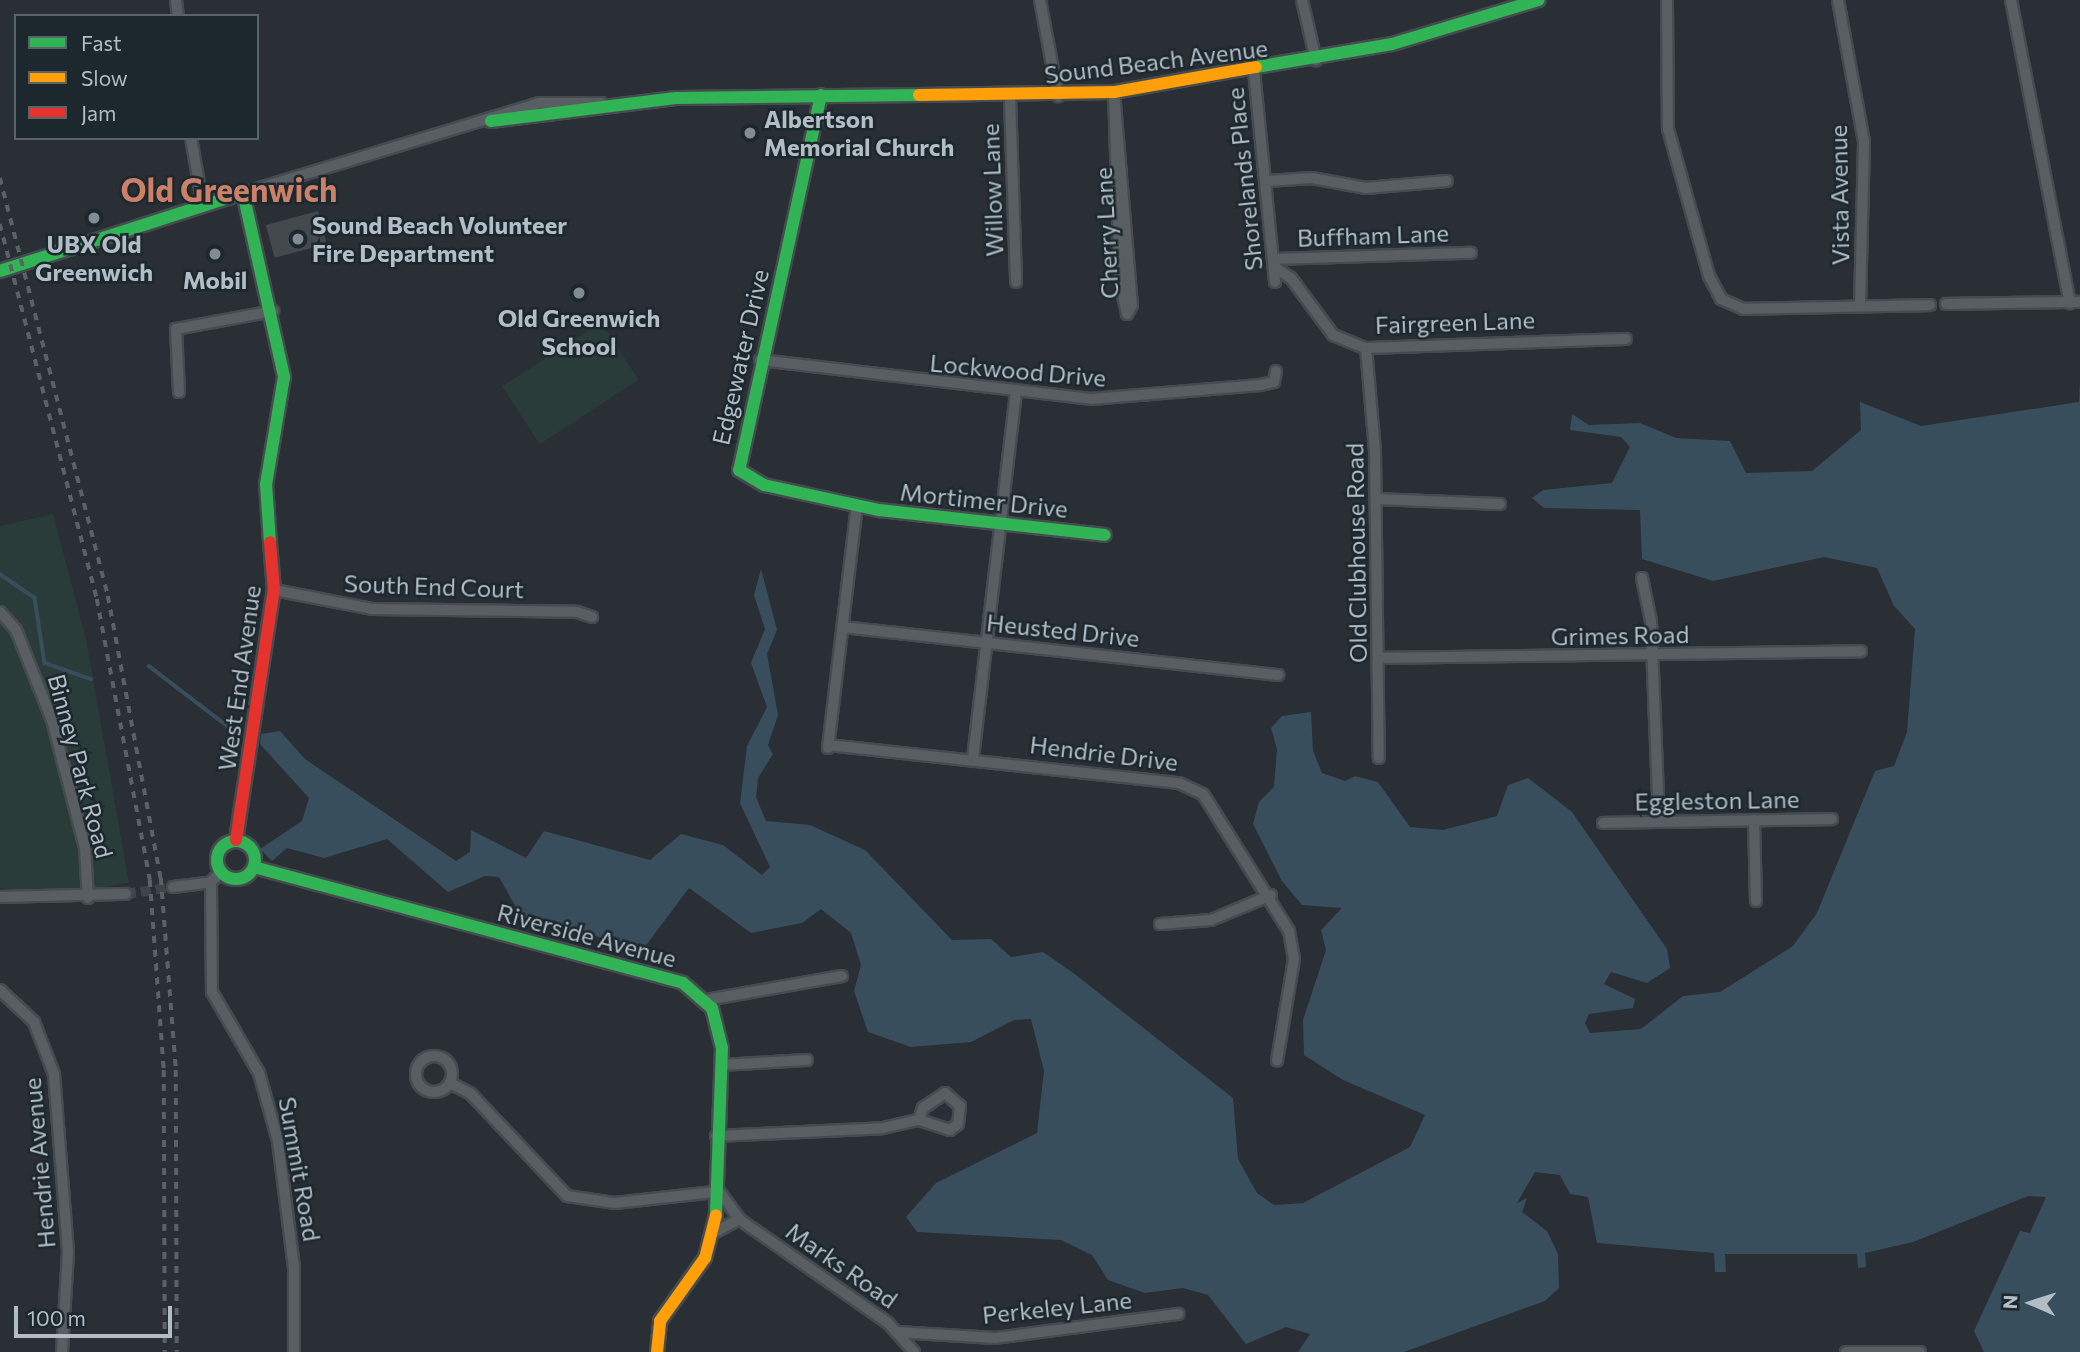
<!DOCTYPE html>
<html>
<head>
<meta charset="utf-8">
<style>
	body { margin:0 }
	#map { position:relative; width:2080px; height:1352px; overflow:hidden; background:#292f34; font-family:Commissioner,sans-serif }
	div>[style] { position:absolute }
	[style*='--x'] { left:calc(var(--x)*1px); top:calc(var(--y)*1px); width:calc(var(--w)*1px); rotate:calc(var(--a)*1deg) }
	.green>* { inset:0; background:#293c3a; transform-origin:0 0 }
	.water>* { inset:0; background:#384e5c }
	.stream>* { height:3.5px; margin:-1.75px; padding:0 1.75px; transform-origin:1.75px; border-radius:1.75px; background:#384e5c }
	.building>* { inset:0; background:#43494d; transform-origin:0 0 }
	.street-tunnel>* { height:10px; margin-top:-5px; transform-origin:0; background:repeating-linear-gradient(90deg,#3e444a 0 10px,transparent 0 15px) }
	.roads { filter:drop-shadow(2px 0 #464b4f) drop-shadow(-2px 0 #464b4f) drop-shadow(0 2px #464b4f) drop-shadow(0 -2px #464b4f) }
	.street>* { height:10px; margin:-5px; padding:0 5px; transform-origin:5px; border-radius:5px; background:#585e62 }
	.street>.ring { margin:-5px; padding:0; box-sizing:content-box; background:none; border:10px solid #585e62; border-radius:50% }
	.fast>* { height:12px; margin:-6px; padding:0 6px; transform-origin:6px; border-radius:6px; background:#30b455 }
	.fast>.ring { margin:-6px; padding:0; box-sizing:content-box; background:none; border:12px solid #30b455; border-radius:50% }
	.slow>* { height:12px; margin:-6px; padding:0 6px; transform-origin:6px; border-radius:6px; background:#ff9f0a }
	.jam>* { height:12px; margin:-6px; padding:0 6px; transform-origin:6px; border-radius:6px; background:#e5322d }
	.rail>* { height:3.5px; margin-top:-1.75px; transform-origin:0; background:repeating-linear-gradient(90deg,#5c6166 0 7px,transparent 0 14px) }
	.dots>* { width:19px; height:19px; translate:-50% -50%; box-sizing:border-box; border:4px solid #1c272e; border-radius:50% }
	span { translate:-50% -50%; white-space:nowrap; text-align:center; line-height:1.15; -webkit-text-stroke:5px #1c272e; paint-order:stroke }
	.street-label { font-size:24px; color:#b2bdc5 }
	.poi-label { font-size:24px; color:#b2bdc5; font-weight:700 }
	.left { translate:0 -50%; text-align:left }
	.district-label { font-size:32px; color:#cb8167; font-weight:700 }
	.legend { position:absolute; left:14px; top:14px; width:245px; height:126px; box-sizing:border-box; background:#1c272e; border:2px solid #58636a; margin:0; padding:9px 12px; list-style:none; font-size:21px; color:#b2bdc5 }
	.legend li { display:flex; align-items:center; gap:14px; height:35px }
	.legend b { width:35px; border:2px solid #58636a }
	.north { position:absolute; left:1996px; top:1268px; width:70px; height:70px; -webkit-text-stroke:5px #1c272e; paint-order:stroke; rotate:273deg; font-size:19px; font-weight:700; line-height:28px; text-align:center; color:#b2bdc5 }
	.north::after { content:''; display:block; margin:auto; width:24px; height:32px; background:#b2bdc5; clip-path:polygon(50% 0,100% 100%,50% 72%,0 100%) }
	.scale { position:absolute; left:14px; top:1306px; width:158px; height:32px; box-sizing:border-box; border:4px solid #b2bdc5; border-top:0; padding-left:9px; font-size:21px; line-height:24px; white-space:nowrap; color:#b2bdc5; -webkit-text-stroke:5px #1c272e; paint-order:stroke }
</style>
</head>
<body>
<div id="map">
	<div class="green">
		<i style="left:601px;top:322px;width:69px;height:118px;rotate:57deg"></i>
		<i style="clip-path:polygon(53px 514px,86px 639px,129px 883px,66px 893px,0 888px,0 526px)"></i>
	</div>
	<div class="water">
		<i style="clip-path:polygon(2080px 381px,2080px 1352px,1984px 1352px,1974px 1331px,2020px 1231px,2030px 1233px,2046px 1197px,2028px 1196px,1913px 1242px,1865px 1253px,1866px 1267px,1858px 1268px,1857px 1254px,1725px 1254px,1726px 1272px,1715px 1272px,1714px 1253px,1597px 1243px,1588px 1197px,1570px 1194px,1560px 1175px,1535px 1172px,1517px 1203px,1527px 1198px,1522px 1212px,1547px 1231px,1558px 1254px,1559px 1288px,1545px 1301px,1404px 1352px,1298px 1352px,1310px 1334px,1286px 1327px,1246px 1344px,1208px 1295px,1183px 1288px,1145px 1293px,1108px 1280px,1092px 1255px,1061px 1240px,917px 1232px,906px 1217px,936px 1183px,1037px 1133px,1044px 1071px,1031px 1019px,1014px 1020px,971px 1042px,911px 1047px,868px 1032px,854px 991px,861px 965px,851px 933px,821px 909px,802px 923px,751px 933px,689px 888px,644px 948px,522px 918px,499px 877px,485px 876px,448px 892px,387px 839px,324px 858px,287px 848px,272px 861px,260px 849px,302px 821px,309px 798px,260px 744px,261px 734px,280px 731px,305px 759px,456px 861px,470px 852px,471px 830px,526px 858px,544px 831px,650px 860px,681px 834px,723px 845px,762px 875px,770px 867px,740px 803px,747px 746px,767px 707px,751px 663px,765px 629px,754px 595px,761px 569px,777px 630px,767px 654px,778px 715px,768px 745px,773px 754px,758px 778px,756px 797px,766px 821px,810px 825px,865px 850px,952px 940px,991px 939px,1011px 957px,1043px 952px,1072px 972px,1233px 1098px,1238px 1159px,1257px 1193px,1274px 1205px,1303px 1203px,1410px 1147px,1425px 1115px,1343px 1080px,1304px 1055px,1303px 1020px,1326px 950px,1321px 930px,1342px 908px,1302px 905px,1282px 881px,1253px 824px,1259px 802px,1274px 787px,1277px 749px,1271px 728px,1282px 716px,1311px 712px,1313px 751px,1322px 773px,1345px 781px,1355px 776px,1378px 782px,1410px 827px,1443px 830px,1497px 816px,1508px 785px,1528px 778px,1572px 812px,1667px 949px,1670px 968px,1647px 983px,1611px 972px,1604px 984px,1635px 999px,1633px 1008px,1589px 1014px,1585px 1023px,1590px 1033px,1641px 1029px,1683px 996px,1720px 992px,1793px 946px,1817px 913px,1875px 771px,1894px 766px,1907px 732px,1915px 629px,1894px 606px,1877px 568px,1824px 557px,1713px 581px,1642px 559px,1640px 510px,1544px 508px,1532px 498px,1543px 490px,1612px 483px,1630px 447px,1621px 437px,1570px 430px,1572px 414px,1589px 425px,1640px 423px,1676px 438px,1730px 441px,1746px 473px,1812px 471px,1861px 430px,1860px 402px,1921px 426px,2079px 402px)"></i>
	</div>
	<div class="stream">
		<i style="--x:0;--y:574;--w:42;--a:34.4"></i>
		<i style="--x:35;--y:598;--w:66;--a:81.3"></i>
		<i style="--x:45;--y:663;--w:49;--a:19.2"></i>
		<i style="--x:149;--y:666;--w:112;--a:37.4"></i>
	</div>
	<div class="building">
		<i style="left:318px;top:211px;width:34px;height:54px;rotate:75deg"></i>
	</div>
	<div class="street-tunnel">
		<i style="--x:126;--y:894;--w:48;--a:-8.5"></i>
	</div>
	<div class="roads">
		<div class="street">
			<i style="--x:176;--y:0;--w:16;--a:83"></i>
			<i style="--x:1040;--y:0;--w:98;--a:79.4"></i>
			<i style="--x:1302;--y:0;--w:62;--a:76.9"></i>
			<i style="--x:1667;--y:0;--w:129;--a:89.6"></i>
			<i style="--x:1668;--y:129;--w:153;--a:74.4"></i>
			<i style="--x:1709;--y:276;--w:26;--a:62"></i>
			<i style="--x:1721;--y:299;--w:24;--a:24"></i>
			<i style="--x:1743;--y:309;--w:187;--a:-1.2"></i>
			<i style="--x:1838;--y:0;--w:144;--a:79.6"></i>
			<i style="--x:1864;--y:142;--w:164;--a:91.4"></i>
			<i style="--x:2011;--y:0;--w:309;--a:79"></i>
			<i style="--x:1254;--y:71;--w:212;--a:84.3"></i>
			<i style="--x:1114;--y:92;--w:214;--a:85.2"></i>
			<i style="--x:1132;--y:305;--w:10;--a:119"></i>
			<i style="--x:1127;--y:314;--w:33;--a:-102"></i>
			<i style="--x:1120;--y:282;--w:190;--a:-91.8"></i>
			<i style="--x:1010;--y:98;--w:184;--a:88.1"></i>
			<i style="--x:191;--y:138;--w:69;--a:80"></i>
			<i style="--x:1267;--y:181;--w:45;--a:-3.8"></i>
			<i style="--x:1312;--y:178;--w:55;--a:10.5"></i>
			<i style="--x:1366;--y:188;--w:81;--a:-4.9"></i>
			<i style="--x:243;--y:193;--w:309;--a:-16.9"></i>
			<i style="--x:539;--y:103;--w:63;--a:0"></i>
			<i style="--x:1275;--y:259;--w:196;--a:-1.8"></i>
			<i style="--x:1276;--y:268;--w:18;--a:34"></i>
			<i style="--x:1291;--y:278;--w:71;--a:53.6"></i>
			<i style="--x:1333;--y:335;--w:35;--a:22"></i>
			<i style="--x:1366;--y:348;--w:260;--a:-2"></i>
			<i style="--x:1946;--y:304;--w:134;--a:-0.9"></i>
			<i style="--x:1366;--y:348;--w:103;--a:85"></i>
			<i style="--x:1375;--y:451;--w:307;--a:89.3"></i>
			<i style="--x:760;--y:360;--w:333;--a:6.7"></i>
			<i style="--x:1091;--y:399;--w:170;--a:-4.7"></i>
			<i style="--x:1260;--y:385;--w:14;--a:-12"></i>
			<i style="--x:1274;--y:382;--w:11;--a:-80"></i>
			<i style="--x:179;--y:392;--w:63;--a:-92.7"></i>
			<i style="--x:176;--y:329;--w:99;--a:-10.5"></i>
			<i style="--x:1376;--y:499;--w:124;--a:2.3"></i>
			<i style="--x:1642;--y:578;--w:44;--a:78.2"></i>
			<i style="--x:1651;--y:621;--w:201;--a:87.7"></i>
			<i style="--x:274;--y:590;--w:101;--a:10.9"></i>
			<i style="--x:373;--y:609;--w:204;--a:0.8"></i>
			<i style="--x:577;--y:612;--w:16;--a:18"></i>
			<i style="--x:0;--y:612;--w:24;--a:48"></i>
			<i style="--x:16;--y:630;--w:97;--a:68.2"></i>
			<i style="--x:52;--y:720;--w:132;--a:75.5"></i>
			<i style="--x:85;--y:848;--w:50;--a:86.6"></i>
			<i style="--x:843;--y:627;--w:438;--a:6.3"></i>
			<i style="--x:1379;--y:658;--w:482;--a:-0.8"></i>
			<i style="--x:828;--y:745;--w:353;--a:6.2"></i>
			<i style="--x:1179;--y:783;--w:26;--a:25"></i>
			<i style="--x:1203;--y:794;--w:162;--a:57.9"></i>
			<i style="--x:1289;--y:931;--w:28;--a:80"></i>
			<i style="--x:1294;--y:959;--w:103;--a:99.5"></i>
			<i style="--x:828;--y:748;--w:244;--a:-83.2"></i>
			<i style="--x:973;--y:758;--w:368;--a:-83.3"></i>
			<i style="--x:1754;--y:820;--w:81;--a:88.6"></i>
			<i style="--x:1603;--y:823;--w:229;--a:-1"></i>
			<i style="--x:211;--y:882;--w:110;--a:89.5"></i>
			<i style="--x:212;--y:992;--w:94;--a:59.9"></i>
			<i style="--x:259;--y:1073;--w:71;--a:74.4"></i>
			<i style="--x:278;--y:1141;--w:127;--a:82.8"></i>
			<i style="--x:294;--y:1267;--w:85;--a:90"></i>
			<i style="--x:173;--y:887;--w:38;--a:-7"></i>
			<i style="--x:211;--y:882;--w:14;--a:-45"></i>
			<i style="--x:0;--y:897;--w:126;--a:-1.4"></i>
			<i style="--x:1160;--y:924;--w:51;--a:-4.5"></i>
			<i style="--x:1211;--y:920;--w:65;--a:-22.6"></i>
			<i style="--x:0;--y:990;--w:47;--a:43.3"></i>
			<i style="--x:34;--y:1022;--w:56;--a:69"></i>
			<i style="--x:54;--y:1074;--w:179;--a:85.5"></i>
			<i style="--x:68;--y:1252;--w:100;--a:93.4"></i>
			<i style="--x:706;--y:1000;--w:138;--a:-10"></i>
			<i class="ring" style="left:416px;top:1056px;width:26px;height:26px"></i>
			<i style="--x:721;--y:1065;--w:86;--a:-3.3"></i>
			<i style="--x:450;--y:1083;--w:22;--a:27"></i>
			<i style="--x:470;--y:1093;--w:141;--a:46.7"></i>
			<i style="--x:567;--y:1196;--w:49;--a:8.3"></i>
			<i style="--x:615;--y:1203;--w:100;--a:-6.3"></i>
			<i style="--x:716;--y:1136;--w:167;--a:-2.7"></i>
			<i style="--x:883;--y:1128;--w:37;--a:-13"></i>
			<i style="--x:919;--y:1120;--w:13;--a:-72"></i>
			<i style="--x:923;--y:1108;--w:27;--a:-34"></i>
			<i style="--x:945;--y:1093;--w:20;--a:41"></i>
			<i style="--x:960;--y:1106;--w:18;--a:96"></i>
			<i style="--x:958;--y:1124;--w:10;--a:143"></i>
			<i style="--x:950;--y:1130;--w:33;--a:-162"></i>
			<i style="--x:716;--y:1187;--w:39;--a:54"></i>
			<i style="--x:739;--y:1219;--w:182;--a:34.9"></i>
			<i style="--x:888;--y:1323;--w:39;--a:48"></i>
			<i style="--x:715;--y:1232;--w:27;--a:-28"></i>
			<i style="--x:897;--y:1332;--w:98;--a:3.5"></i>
			<i style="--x:995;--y:1338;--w:185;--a:-7.5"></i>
			<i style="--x:1846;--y:1352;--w:74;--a:0"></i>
		</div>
		<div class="fast">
			<i style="--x:1256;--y:67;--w:138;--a:-9.6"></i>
			<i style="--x:1392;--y:44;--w:153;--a:-16.7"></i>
			<i style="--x:821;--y:95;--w:384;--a:102.3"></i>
			<i style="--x:739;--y:470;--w:29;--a:31"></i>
			<i style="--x:764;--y:485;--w:118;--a:12.3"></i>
			<i style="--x:879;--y:510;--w:227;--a:6.3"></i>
			<i style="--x:491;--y:121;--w:186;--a:-7.1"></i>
			<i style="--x:676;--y:98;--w:243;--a:-0.7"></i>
			<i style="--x:0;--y:271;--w:255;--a:-17.8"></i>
			<i style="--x:243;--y:193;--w:189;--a:77.4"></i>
			<i style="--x:284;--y:377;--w:109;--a:99.5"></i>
			<i style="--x:266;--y:484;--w:58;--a:86.1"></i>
			<i class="ring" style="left:217px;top:841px;width:26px;height:26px"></i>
			<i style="--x:254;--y:867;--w:444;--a:15.1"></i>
			<i style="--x:683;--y:983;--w:38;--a:41"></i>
			<i style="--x:712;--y:1008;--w:41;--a:76"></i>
			<i style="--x:722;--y:1048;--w:167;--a:92.1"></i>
		</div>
		<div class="slow">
			<i style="--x:919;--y:95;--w:195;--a:-0.9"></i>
			<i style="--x:1114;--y:92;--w:144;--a:-10"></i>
			<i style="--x:657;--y:1352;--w:31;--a:-84"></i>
			<i style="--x:660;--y:1321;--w:77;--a:-54.5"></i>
			<i style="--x:705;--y:1258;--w:44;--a:-75.7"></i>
		</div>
		<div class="jam">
			<i style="--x:236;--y:840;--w:253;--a:-81.4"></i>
			<i style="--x:274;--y:590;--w:48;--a:-94.8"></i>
		</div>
	</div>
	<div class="rail">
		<i style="--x:0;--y:178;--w:432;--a:75.5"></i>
		<i style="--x:108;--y:596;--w:287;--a:79.4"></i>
		<i style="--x:161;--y:878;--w:193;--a:85.5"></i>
		<i style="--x:176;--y:1070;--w:282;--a:89.8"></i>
		<i style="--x:0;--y:224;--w:387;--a:75.5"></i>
		<i style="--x:97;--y:599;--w:286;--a:79.3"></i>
		<i style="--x:150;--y:880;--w:191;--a:85.8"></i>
		<i style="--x:164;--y:1070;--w:282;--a:89.8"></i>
	</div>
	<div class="dots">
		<i style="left:750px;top:133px;background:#828b92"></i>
		<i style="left:94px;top:218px;background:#828b92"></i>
		<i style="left:298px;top:239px;background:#828b92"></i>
		<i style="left:215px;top:254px;background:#828b92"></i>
		<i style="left:579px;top:293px;background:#828b92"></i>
	</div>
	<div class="street-label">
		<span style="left:1156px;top:61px;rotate:-7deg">Sound Beach Avenue</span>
		<span style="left:1244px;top:179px;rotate:-96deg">Shorelands Place</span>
		<span style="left:992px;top:190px;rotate:-92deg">Willow Lane</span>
		<span style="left:1839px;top:195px;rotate:-91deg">Vista Avenue</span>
		<span style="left:1106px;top:233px;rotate:-93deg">Cherry Lane</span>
		<span style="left:1373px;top:235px;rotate:-2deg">Buffham Lane</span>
		<span style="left:1455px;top:322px;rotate:-2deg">Fairgreen Lane</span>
		<span style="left:740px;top:357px;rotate:-77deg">Edgewater Drive</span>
		<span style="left:1018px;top:370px;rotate:5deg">Lockwood Drive</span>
		<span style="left:984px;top:500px;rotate:6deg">Mortimer Drive</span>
		<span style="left:1356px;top:553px;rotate:-91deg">Old Clubhouse Road</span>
		<span style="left:434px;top:586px;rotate:2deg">South End Court</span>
		<span style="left:1063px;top:630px;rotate:6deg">Heusted Drive</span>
		<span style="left:1620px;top:635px;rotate:-1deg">Grimes Road</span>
		<span style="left:239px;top:678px;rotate:-82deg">West End Avenue</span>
		<span style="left:1104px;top:753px;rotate:7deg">Hendrie Drive</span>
		<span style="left:81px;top:766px;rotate:75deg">Binney Park Road</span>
		<span style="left:1717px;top:800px;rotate:-1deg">Eggleston Lane</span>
		<span style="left:587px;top:935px;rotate:15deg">Riverside Avenue</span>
		<span style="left:39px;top:1163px;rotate:-95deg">Hendrie Avenue</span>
		<span style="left:300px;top:1169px;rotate:80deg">Summit Road</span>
		<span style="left:842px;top:1265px;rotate:35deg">Marks Road</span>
		<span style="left:1057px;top:1307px;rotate:-6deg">Perkeley Lane</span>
	</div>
	<div class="poi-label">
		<span class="left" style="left:764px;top:133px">Albertson<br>Memorial Church</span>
		<span class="left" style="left:312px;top:239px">Sound Beach Volunteer<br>Fire Department</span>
		<span style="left:94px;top:258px">UBX Old<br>Greenwich</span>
		<span style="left:215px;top:280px">Mobil</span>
		<span style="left:579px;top:332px">Old Greenwich<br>School</span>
	</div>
	<div class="district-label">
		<span style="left:229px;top:189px">Old Greenwich</span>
	</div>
	<ul class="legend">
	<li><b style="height:9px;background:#30b455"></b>Fast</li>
	<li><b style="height:9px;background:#ff9f0a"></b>Slow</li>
	<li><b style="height:9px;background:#e5322d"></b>Jam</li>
	</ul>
	<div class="north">N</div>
	<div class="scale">100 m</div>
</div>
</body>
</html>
